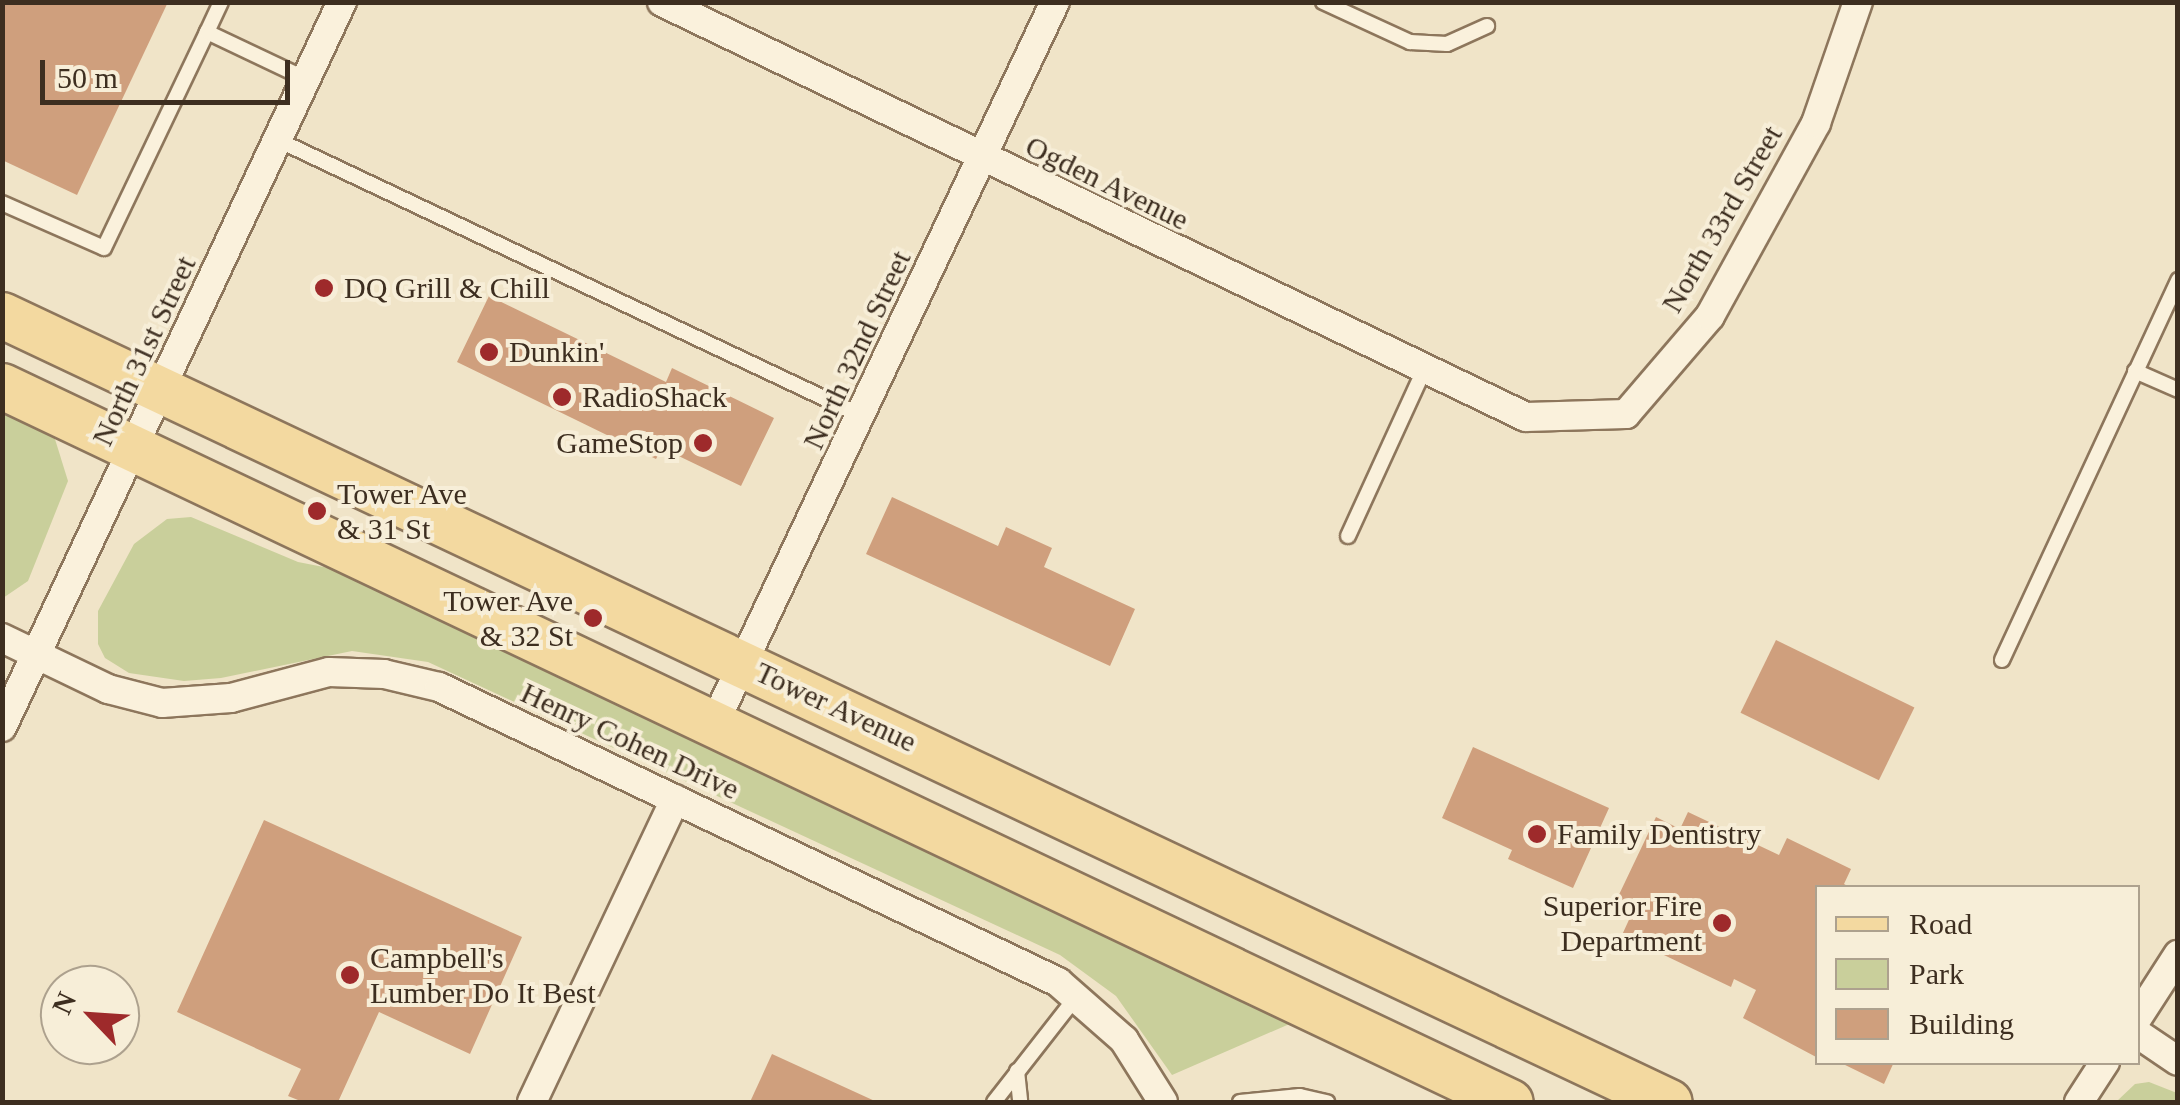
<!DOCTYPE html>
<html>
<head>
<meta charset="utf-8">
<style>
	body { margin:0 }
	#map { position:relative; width:2180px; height:1105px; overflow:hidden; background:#f0e4c8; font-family:"Times New Roman",serif }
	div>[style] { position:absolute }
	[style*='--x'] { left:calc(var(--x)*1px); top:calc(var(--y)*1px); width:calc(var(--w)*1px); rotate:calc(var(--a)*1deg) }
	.green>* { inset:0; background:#c9cf9b }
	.building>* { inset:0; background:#cf9f7d; transform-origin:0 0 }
	.roads { filter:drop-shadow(2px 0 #8d765c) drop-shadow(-2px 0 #8d765c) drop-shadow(0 2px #8d765c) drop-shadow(0 -2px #8d765c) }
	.lane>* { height:14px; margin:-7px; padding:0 7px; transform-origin:7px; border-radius:7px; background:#faf1dc }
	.street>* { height:28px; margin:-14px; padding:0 14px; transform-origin:14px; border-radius:14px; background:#faf1dc }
	.primary>* { height:45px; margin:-22.5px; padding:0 22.5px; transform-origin:22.5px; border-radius:22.5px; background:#f3d9a0 }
	.dots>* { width:28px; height:28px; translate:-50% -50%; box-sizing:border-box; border:5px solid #f7eed8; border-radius:50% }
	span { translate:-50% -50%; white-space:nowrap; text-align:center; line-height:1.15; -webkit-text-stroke:8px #f7eed8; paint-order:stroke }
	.street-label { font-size:30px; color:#3d2e20 }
	.poi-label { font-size:30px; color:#3d2e20 }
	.left { translate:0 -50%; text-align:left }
	.right { translate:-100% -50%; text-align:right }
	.frame { position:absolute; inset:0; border:5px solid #3d2e20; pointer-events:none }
	.legend { position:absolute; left:1815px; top:885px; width:325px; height:180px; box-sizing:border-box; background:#f7eed8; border:2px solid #ada18e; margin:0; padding:12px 18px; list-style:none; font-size:30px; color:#3d2e20 }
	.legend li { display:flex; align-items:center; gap:20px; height:50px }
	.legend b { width:50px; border:2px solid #ada18e }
	.north { position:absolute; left:40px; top:965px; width:100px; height:100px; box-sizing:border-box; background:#f7eed8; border:2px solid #ada18e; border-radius:50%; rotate:295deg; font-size:28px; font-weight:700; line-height:40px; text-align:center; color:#3d2e20 }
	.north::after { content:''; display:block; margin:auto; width:35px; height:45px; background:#9e2a2b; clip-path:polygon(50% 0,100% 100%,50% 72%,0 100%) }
	.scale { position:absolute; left:40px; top:60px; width:250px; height:45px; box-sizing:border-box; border:5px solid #3d2e20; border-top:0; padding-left:12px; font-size:30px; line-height:35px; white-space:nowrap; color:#3d2e20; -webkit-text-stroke:8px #f7eed8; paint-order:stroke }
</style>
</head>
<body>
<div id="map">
	<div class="green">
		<i style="clip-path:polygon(2px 408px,54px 436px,68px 481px,28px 581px,3px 598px)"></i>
		<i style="clip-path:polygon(191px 517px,298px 562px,339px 570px,1301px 1019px,1172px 1075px,1116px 996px,1060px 955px,428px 662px,352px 651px,221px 678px,184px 681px,129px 673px,105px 658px,98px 644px,98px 611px,134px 544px,167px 519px)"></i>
		<i style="clip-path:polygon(2149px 1082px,2177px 1093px,2177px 1102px,2116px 1102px,2135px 1084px)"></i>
	</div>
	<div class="building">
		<i style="clip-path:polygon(2px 2px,168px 2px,77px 195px,2px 160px)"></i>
		<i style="clip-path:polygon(489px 296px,666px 382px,672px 368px,774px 418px,741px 486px,662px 448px,656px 459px,457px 362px)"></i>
		<i style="clip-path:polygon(892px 497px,998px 546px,1006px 527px,1052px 548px,1044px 567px,1135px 609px,1110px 666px,866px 554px)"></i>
		<i style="left:1776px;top:640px;width:154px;height:81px;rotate:26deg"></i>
		<i style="clip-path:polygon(1473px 747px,1609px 808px,1573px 888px,1508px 859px,1512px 850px,1442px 818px)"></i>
		<i style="clip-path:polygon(1688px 812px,1779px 855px,1787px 838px,1851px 869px,1844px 884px,1851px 888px,1818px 888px,1818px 1058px,1743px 1018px,1756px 990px,1734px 979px,1731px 987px,1622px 935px,1633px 911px,1615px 903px,1656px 817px,1680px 829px)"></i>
		<i style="clip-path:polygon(264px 820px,522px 937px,470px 1054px,379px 1012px,338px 1102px,303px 1102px,288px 1096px,301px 1069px,177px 1012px)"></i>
		<i style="clip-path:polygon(772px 1054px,877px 1102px,750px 1102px)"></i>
		<i style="clip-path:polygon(1839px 1062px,1894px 1062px,1884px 1084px)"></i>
	</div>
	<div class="roads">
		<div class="lane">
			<i style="--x:1323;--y:2;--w:96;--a:24.7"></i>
			<i style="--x:1410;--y:42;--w:37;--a:3"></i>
			<i style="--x:1447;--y:44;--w:44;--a:-24.2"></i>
			<i style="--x:207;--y:32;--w:33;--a:-65"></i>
			<i style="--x:278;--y:140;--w:646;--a:25.3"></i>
			<i style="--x:2;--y:203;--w:111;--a:23.8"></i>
			<i style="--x:104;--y:248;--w:239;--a:-64.5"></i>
			<i style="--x:207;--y:32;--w:110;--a:25.4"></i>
			<i style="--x:2135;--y:371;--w:47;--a:23.8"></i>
			<i style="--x:1348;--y:536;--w:183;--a:-65.4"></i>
			<i style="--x:2002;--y:660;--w:419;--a:-65.1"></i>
			<i style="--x:1017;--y:1071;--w:31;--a:84"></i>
			<i style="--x:994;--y:1102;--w:133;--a:-52"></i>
			<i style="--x:1240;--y:1102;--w:60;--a:-5.7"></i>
			<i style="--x:1300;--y:1096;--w:28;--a:13"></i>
		</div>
		<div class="street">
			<i style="--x:662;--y:2;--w:958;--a:25.66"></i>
			<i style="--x:1526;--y:417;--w:100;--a:-1.7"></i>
			<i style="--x:1626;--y:414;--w:129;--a:-49.4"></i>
			<i style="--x:1710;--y:316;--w:220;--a:-61.2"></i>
			<i style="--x:1816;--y:123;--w:128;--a:-70.9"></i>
			<i style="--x:2;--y:638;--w:118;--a:25.7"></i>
			<i style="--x:108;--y:689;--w:56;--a:14.5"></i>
			<i style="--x:162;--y:703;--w:69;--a:-4.1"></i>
			<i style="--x:231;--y:698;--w:101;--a:-14.9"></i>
			<i style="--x:329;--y:672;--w:55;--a:2.1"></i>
			<i style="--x:384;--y:674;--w:57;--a:13.3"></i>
			<i style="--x:439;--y:687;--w:686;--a:25.48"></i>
			<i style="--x:1058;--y:982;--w:88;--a:41.3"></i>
			<i style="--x:1124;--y:1040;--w:73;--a:57.8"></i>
			<i style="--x:714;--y:724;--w:798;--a:-64.72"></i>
			<i style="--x:2;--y:727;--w:801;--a:-64.88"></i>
			<i style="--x:2138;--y:1017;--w:74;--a:-57.2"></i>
			<i style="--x:2138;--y:1034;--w:48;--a:34"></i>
			<i style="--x:532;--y:1102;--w:335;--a:-64.7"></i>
			<i style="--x:2079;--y:1102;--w:48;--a:-57"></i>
		</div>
		<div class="primary">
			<i style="--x:2;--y:315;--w:1843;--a:25.27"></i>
			<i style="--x:2;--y:386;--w:1669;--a:25.4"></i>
		</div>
	</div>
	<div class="dots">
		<i style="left:324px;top:288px;background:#9e2a2b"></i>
		<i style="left:489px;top:352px;background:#9e2a2b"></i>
		<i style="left:562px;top:397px;background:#9e2a2b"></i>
		<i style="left:703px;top:443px;background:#9e2a2b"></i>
		<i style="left:317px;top:511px;background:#9e2a2b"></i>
		<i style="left:593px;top:618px;background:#9e2a2b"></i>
		<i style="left:1537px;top:834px;background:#9e2a2b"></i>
		<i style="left:1722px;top:923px;background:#9e2a2b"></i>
		<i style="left:350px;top:975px;background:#9e2a2b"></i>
	</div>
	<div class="street-label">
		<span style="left:1107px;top:183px;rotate:26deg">Ogden Avenue</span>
		<span style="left:1722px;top:219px;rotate:-60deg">North 33rd Street</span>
		<span style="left:857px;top:350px;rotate:-65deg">North 32nd Street</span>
		<span style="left:144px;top:351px;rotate:-65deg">North 31st Street</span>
		<span style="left:836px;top:707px;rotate:25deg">Tower Avenue</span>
		<span style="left:630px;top:741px;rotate:25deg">Henry Cohen Drive</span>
	</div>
	<div class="poi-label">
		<span class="left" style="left:344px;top:288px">DQ Grill &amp; Chill</span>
		<span class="left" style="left:509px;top:352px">Dunkin'</span>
		<span class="left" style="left:582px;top:397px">RadioShack</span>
		<span class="right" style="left:683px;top:443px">GameStop</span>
		<span class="left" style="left:337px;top:511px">Tower Ave<br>&amp; 31 St</span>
		<span class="right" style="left:573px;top:618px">Tower Ave<br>&amp; 32 St</span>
		<span class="left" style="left:1557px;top:834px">Family Dentistry</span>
		<span class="right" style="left:1702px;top:923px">Superior Fire<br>Department</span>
		<span class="left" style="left:370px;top:975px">Campbell's<br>Lumber Do It Best</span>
	</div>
	<div class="frame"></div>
	<ul class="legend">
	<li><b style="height:12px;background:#f3d9a0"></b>Road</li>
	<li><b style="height:28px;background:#c9cf9b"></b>Park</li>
	<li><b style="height:28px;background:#cf9f7d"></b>Building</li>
	</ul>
	<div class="north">N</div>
	<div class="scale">50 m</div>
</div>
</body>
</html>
